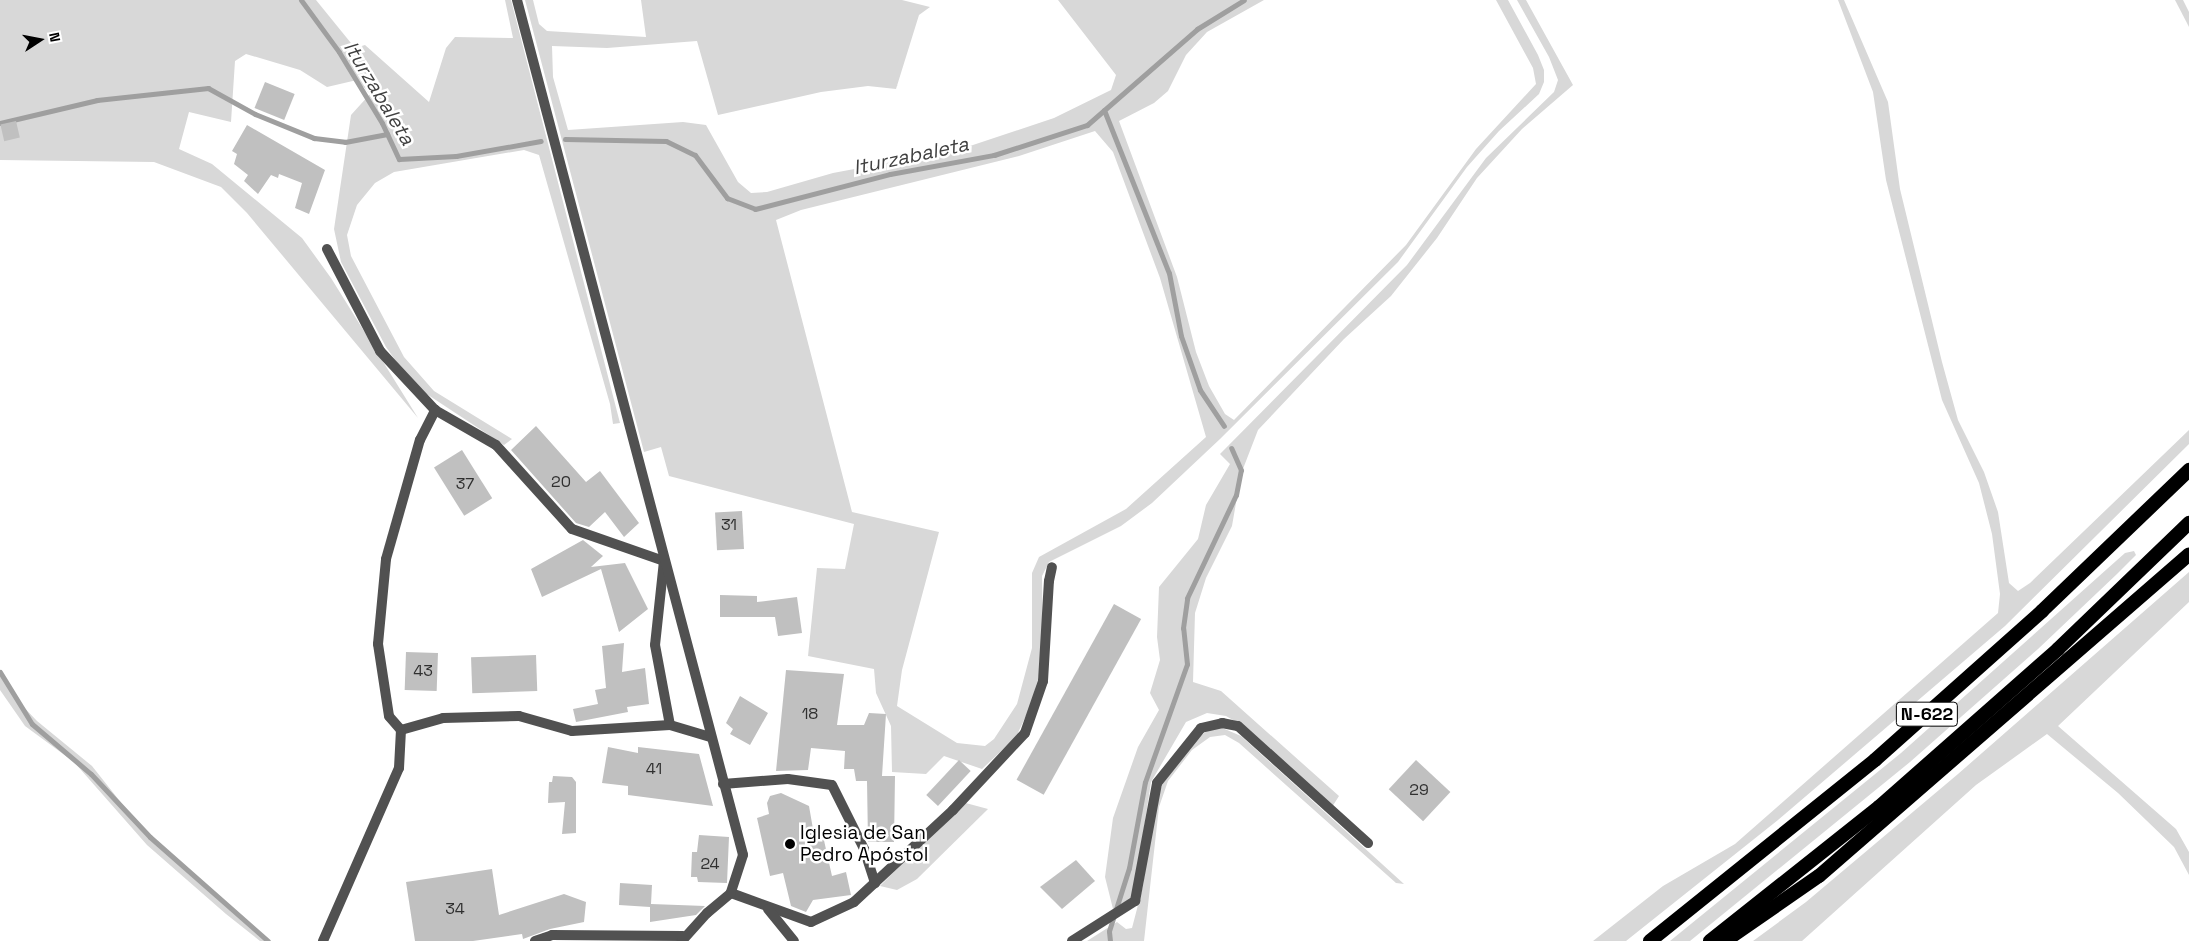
<!DOCTYPE html>
<html>
<head>
<meta charset="utf-8">
<style>
	body { margin:0 }
	#map { position:relative; width:2189px; height:941px; overflow:hidden; background:#fff; font-family:"Space Grotesk",sans-serif }
	div>[style] { position:absolute }
	[style*='--x'] { left:calc(var(--x)*1px); top:calc(var(--y)*1px); width:calc(var(--w)*1px); rotate:calc(var(--a)*1deg) }
	.green>* { inset:0; background:#d8d8d8 }
	.stream>* { height:5px; margin:-2.5px; padding:0 2.5px; transform-origin:2.5px; border-radius:2.5px; background:#9f9f9f }
	.building>* { inset:0; background:#c0c0c0; transform-origin:0 0 }
	.minor>* { height:10px; margin:-5px; padding:0 5px; transform-origin:5px; border-radius:5px; background:#515151 }
	.tertiary>* { height:10px; margin:-5px; padding:0 5px; transform-origin:5px; border-radius:5px; background:#515151 }
	.trunk>* { height:14px; margin:-7px; padding:0 7px; transform-origin:7px; border-radius:7px; background:#000 }
	.dots>* { width:14px; height:14px; translate:-50% -50%; box-sizing:border-box; border:2px solid #fff; border-radius:50% }
	span { translate:-50% -50%; white-space:nowrap; text-align:center; line-height:1.15; -webkit-text-stroke:5px #fff; paint-order:stroke }
	.number-label { font-size:16px; color:#303030 }
	.number-label span { -webkit-text-stroke-width:0 }
	.shield-label span { padding:1px 4px; background:#fff; border:1px solid; border-radius:4px; -webkit-text-stroke-width:0 }
	.shield-label { font-size:18px; color:#000; font-weight:700 }
	.poi-label { font-size:19px; color:#000 }
	.left { translate:0 -50%; text-align:left }
	.water-label { font-size:20px; color:#404040; font-style:italic }
	.north { position:absolute; left:15px; top:15px; width:50px; height:50px; -webkit-text-stroke:4px #fff; paint-order:stroke; rotate:79deg; font-size:14px; font-weight:700; line-height:20px; text-align:center; color:#000 }
	.north::after { content:''; display:block; margin:auto; width:18px; height:22px; background:#000; clip-path:polygon(50% 0,100% 100%,50% 72%,0 100%) }
</style>
</head>
<body>
<div id="map">
	<div class="green">
		<i style="clip-path:polygon(0 0,316px 0,355px 48px,365px 45px,429px 102px,446px 48px,455px 37px,513px 38px,505px 0,511px 0,620px 423px,613px 424px,610px 404px,539px 155px,524px 150px,394px 172px,375px 183px,357px 205px,347px 235px,351px 256px,404px 357px,434px 391px,512px 439px,504px 445px,413px 385px,386px 347px,341px 262px,334px 229px,351px 115px,370px 94px,357px 80px,327px 87px,300px 70px,246px 54px,235px 61px,231px 122px,189px 112px,179px 149px,212px 164px,302px 238px,331px 278px,418px 418px,247px 213px,221px 187px,154px 162px,0 160px)"></i>
		<i style="clip-path:polygon(evenodd,525px 0,533px 0,539px 24px,547px 31px,646px 37px,641px 0,902px 0,930px 7px,919px 15px,896px 89px,868px 86px,821px 92px,718px 115px,697px 41px,607px 48px,552px 46px,553px 77px,568px 130px,683px 122px,706px 125px,738px 182px,751px 193px,767px 192px,833px 173px,961px 149px,1054px 118px,1111px 90px,1116px 75px,1058px 0,1264px 0,1207px 32px,1186px 55px,1168px 91px,1154px 103px,1119px 121px,1177px 277px,1196px 352px,1209px 386px,1225px 414px,1234px 420px,1406px 245px,1476px 149px,1536px 84px,1533px 68px,1496px 0,1508px 0,1538px 55px,1544px 70px,1544px 82px,1539px 94px,1499px 131px,1467px 167px,1398px 262px,1220px 439px,1152px 503px,1121px 526px,1049px 562px,1042px 576px,1043px 662px,1030px 707px,1016px 737px,982px 769px,944px 756px,926px 774px,892px 772px,891px 726px,876px 693px,874px 669px,808px 656px,817px 568px,845px 569px,854px 524px,669px 476px,661px 447px,644px 452px,525px 0,1095px 131px,1113px 152px,1160px 278px,1206px 437px,1126px 509px,1039px 557px,1032px 573px,1032px 648px,1017px 704px,994px 739px,985px 746px,957px 743px,897px 706px,902px 670px,939px 532px,852px 512px,776px 220px,801px 210px,1019px 156px,1095px 131px)"></i>
		<i style="clip-path:polygon(1517px 0,1526px 0,1573px 85px,1522px 129px,1477px 178px,1437px 238px,1391px 296px,1344px 339px,1258px 430px,1241px 474px,1232px 526px,1206px 578px,1195px 613px,1193px 682px,1221px 691px,1339px 796px,1332px 807px,1240px 724px,1226px 716px,1207px 713px,1186px 722px,1151px 782px,1135px 887px,1130px 899px,1113px 909px,1105px 877px,1113px 818px,1138px 747px,1159px 710px,1150px 693px,1160px 660px,1157px 637px,1159px 587px,1198px 539px,1206px 505px,1230px 464px,1220px 454px,1407px 265px,1486px 158px,1554px 92px,1558px 80px,1549px 57px)"></i>
		<i style="clip-path:polygon(1838px 0,1844px 0,1888px 102px,1900px 189px,1942px 362px,1958px 420px,1984px 472px,1998px 512px,2009px 583px,2018px 591px,2030px 583px,2189px 430px,2189px 444px,2005px 626px,1778px 820px,1626px 941px,1593px 941px,1663px 886px,1735px 844px,1998px 613px,2000px 594px,1992px 534px,1979px 483px,1942px 400px,1886px 180px,1873px 92px)"></i>
		<i style="clip-path:polygon(2175px 0,2183px 0,2189px 12px,2189px 27px)"></i>
		<i style="clip-path:polygon(2134px 551px,2136px 555px,2117px 574px,2038px 649px,1910px 762px,1690px 941px,1670px 941px,1901px 753px,2107px 569px,2125px 553px)"></i>
		<i style="clip-path:polygon(2189px 572px,2189px 602px,2058px 726px,2176px 829px,2189px 852px,2189px 875px,2174px 847px,2118px 793px,2047px 734px,1976px 785px,1802px 941px,1753px 941px,1806px 902px,1958px 774px)"></i>
		<i style="clip-path:polygon(0 673px,14px 697px,37px 721px,92px 766px,138px 824px,171px 857px,270px 941px,260px 941px,226px 914px,147px 845px,74px 762px,25px 726px,0 690px)"></i>
		<i style="clip-path:polygon(1220px 727px,1241px 736px,1404px 884px,1396px 883px,1239px 743px,1225px 735px,1210px 737px,1192px 750px,1168px 781px,1159px 807px,1144px 941px,1087px 941px,1117px 922px,1126px 929px,1132px 928px,1143px 886px,1153px 813px,1162px 785px,1194px 741px,1208px 730px)"></i>
		<i style="clip-path:polygon(962px 802px,988px 809px,917px 879px,897px 890px,880px 886px)"></i>
	</div>
	<div class="stream">
		<i style="--x:301;--y:0;--w:64;--a:53.8"></i>
		<i style="--x:339;--y:52;--w:83;--a:58.8"></i>
		<i style="--x:382;--y:123;--w:40;--a:65"></i>
		<i style="--x:399;--y:159;--w:57;--a:-3"></i>
		<i style="--x:456;--y:156;--w:86;--a:-10"></i>
		<i style="--x:1104;--y:110;--w:175;--a:68.3"></i>
		<i style="--x:1169;--y:273;--w:64;--a:79.2"></i>
		<i style="--x:1181;--y:336;--w:57;--a:70.6"></i>
		<i style="--x:1200;--y:390;--w:43;--a:56.3"></i>
		<i style="--x:0;--y:123;--w:100;--a:-13.3"></i>
		<i style="--x:97;--y:100;--w:112;--a:-6.2"></i>
		<i style="--x:208;--y:88;--w:54;--a:29"></i>
		<i style="--x:255;--y:114;--w:64;--a:22.1"></i>
		<i style="--x:314;--y:138;--w:31;--a:7"></i>
		<i style="--x:345;--y:142;--w:43;--a:-10.8"></i>
		<i style="--x:565;--y:139;--w:101;--a:1.1"></i>
		<i style="--x:666;--y:141;--w:32;--a:26"></i>
		<i style="--x:695;--y:155;--w:54;--a:53.3"></i>
		<i style="--x:727;--y:198;--w:30;--a:21"></i>
		<i style="--x:755;--y:209;--w:139;--a:-14.5"></i>
		<i style="--x:890;--y:174;--w:106;--a:-10.4"></i>
		<i style="--x:994;--y:155;--w:98;--a:-17.9"></i>
		<i style="--x:1087;--y:125;--w:146;--a:-41.1"></i>
		<i style="--x:1197;--y:29;--w:55;--a:-31.7"></i>
		<i style="--x:0;--y:672;--w:61;--a:58.4"></i>
		<i style="--x:32;--y:724;--w:77;--a:40.3"></i>
		<i style="--x:91;--y:774;--w:86;--a:46.9"></i>
		<i style="--x:150;--y:837;--w:157;--a:41.4"></i>
		<i style="--x:1110;--y:941;--w:10;--a:-96"></i>
		<i style="--x:1109;--y:931;--w:66;--a:-72.4"></i>
		<i style="--x:1129;--y:868;--w:87;--a:-79.5"></i>
		<i style="--x:1145;--y:782;--w:125;--a:-70.4"></i>
		<i style="--x:1187;--y:664;--w:36;--a:-96"></i>
		<i style="--x:1183;--y:628;--w:30;--a:-82"></i>
		<i style="--x:1187;--y:598;--w:114;--a:-64.6"></i>
		<i style="--x:1236;--y:495;--w:25;--a:-79"></i>
		<i style="--x:1241;--y:470;--w:24;--a:-114"></i>
	</div>
	<div class="building">
		<i style="left:265px;top:82px;width:32px;height:28px;rotate:22deg"></i>
		<i style="left:16px;top:121px;width:17px;height:16px;rotate:77deg"></i>
		<i style="clip-path:polygon(247px 125px,325px 170px,309px 214px,295px 208px,302px 183px,279px 174px,278px 178px,271px 175px,258px 194px,244px 181px,248px 175px,234px 164px,237px 154px,232px 151px)"></i>
		<i style="clip-path:polygon(536px 426px,586px 482px,600px 471px,639px 523px,624px 537px,605px 512px,589px 527px,576px 523px,511px 450px)"></i>
		<i style="left:462px;top:450px;width:57px;height:33px;rotate:58deg"></i>
		<i style="left:742px;top:511px;width:38px;height:27px;rotate:87deg"></i>
		<i style="clip-path:polygon(583px 540px,603px 556px,591px 567px,625px 563px,648px 609px,619px 632px,601px 569px,542px 597px,531px 569px)"></i>
		<i style="clip-path:polygon(720px 595px,757px 596px,757px 602px,797px 597px,802px 633px,778px 636px,775px 617px,720px 617px)"></i>
		<i style="left:1114px;top:604px;width:31px;height:201px;rotate:29deg"></i>
		<i style="clip-path:polygon(624px 643px,622px 672px,645px 668px,649px 704px,627px 707px,628px 712px,576px 722px,573px 709px,598px 704px,595px 690px,606px 688px,602px 646px)"></i>
		<i style="left:406px;top:652px;width:32px;height:38px;rotate:2deg"></i>
		<i style="left:536px;top:655px;width:36px;height:65px;rotate:88deg"></i>
		<i style="clip-path:polygon(786px 670px,844px 674px,837px 725px,864px 725px,869px 713px,886px 714px,882px 776px,895px 776px,894px 842px,868px 842px,867px 781px,856px 781px,854px 769px,844px 769px,845px 751px,811px 748px,808px 770px,776px 771px)"></i>
		<i style="clip-path:polygon(740px 696px,768px 713px,750px 745px,730px 734px,733px 729px,726px 723px)"></i>
		<i style="clip-path:polygon(608px 747px,638px 753px,638px 747px,699px 754px,713px 806px,628px 795px,628px 786px,602px 783px)"></i>
		<i style="left:959px;top:760px;width:16px;height:48px;rotate:43deg"></i>
		<i style="left:1416px;top:760px;width:47px;height:40px;rotate:43deg"></i>
		<i style="clip-path:polygon(553px 776px,572px 777px,576px 782px,576px 833px,562px 834px,565px 802px,548px 803px,549px 782px,552px 782px)"></i>
		<i style="clip-path:polygon(781px 793px,809px 806px,813px 829px,821px 827px,832px 876px,846px 872px,851px 895px,813px 900px,806px 912px,791px 906px,783px 873px,770px 876px,757px 818px,769px 814px,767px 803px,770px 796px)"></i>
		<i style="clip-path:polygon(699px 835px,729px 837px,727px 883px,698px 882px,697px 877px,691px 877px,692px 852px,697px 852px)"></i>
		<i style="clip-path:polygon(1076px 860px,1095px 881px,1062px 909px,1040px 887px)"></i>
		<i style="clip-path:polygon(492px 869px,499px 915px,564px 894px,586px 902px,584px 922px,550px 929px,523px 939px,522px 934px,473px 941px,415px 941px,406px 882px)"></i>
		<i style="clip-path:polygon(620px 883px,652px 885px,651px 904px,705px 906px,696px 915px,650px 922px,650px 907px,619px 905px)"></i>
	</div>
	<div class="minor">
		<i style="--x:327;--y:249;--w:115;--a:62.5"></i>
		<i style="--x:380;--y:351;--w:81;--a:47"></i>
		<i style="--x:435;--y:410;--w:70;--a:29.8"></i>
		<i style="--x:496;--y:445;--w:113;--a:47.9"></i>
		<i style="--x:572;--y:529;--w:97;--a:19.2"></i>
		<i style="--x:664;--y:561;--w:84;--a:96.1"></i>
		<i style="--x:655;--y:645;--w:81;--a:79.4"></i>
		<i style="--x:670;--y:725;--w:42;--a:16.7"></i>
		<i style="--x:401;--y:730;--w:44;--a:-15.9"></i>
		<i style="--x:443;--y:718;--w:76;--a:-1.5"></i>
		<i style="--x:519;--y:716;--w:55;--a:15.8"></i>
		<i style="--x:572;--y:731;--w:98;--a:-3.5"></i>
		<i style="--x:723;--y:784;--w:65;--a:-4.4"></i>
		<i style="--x:788;--y:779;--w:44;--a:7.8"></i>
		<i style="--x:832;--y:785;--w:72;--a:63.4"></i>
		<i style="--x:864;--y:849;--w:36;--a:72"></i>
		<i style="--x:731;--y:893;--w:85;--a:19.9"></i>
		<i style="--x:811;--y:922;--w:47;--a:-24.9"></i>
		<i style="--x:854;--y:902;--w:135;--a:-42.9"></i>
		<i style="--x:953;--y:810;--w:105;--a:-46.9"></i>
		<i style="--x:1025;--y:733;--w:55;--a:-70.9"></i>
		<i style="--x:1043;--y:681;--w:100;--a:-86.6"></i>
		<i style="--x:1049;--y:581;--w:14;--a:-78"></i>
		<i style="--x:768;--y:909;--w:41;--a:50.9"></i>
		<i style="--x:323;--y:941;--w:189;--a:-66.3"></i>
		<i style="--x:399;--y:768;--w:38;--a:-87"></i>
		<i style="--x:401;--y:730;--w:18;--a:-131"></i>
		<i style="--x:389;--y:716;--w:73;--a:-98.7"></i>
		<i style="--x:378;--y:644;--w:85;--a:-84.6"></i>
		<i style="--x:386;--y:559;--w:124;--a:-74.1"></i>
		<i style="--x:420;--y:440;--w:34;--a:-63"></i>
		<i style="--x:535;--y:941;--w:18;--a:-19"></i>
		<i style="--x:552;--y:935;--w:131;--a:0.4"></i>
		<i style="--x:1072;--y:941;--w:75;--a:-32.4"></i>
		<i style="--x:1135;--y:901;--w:120;--a:-79.4"></i>
		<i style="--x:1157;--y:783;--w:70;--a:-51.3"></i>
		<i style="--x:1201;--y:728;--w:22;--a:-13"></i>
		<i style="--x:1222;--y:723;--w:16;--a:11"></i>
		<i style="--x:1238;--y:726;--w:175;--a:42"></i>
	</div>
	<div class="tertiary">
		<i style="--x:517;--y:0;--w:884;--a:75.19"></i>
		<i style="--x:743;--y:855;--w:40;--a:108"></i>
		<i style="--x:731;--y:893;--w:31;--a:140"></i>
		<i style="--x:707;--y:913;--w:38;--a:132"></i>
	</div>
	<div class="trunk">
		<i style="--x:1650;--y:941;--w:289;--a:-38.8"></i>
		<i style="--x:1875;--y:760;--w:224;--a:-41.7"></i>
		<i style="--x:2042;--y:611;--w:204;--a:-43.8"></i>
		<i style="--x:1710;--y:941;--w:216;--a:-38.4"></i>
		<i style="--x:1879;--y:807;--w:239;--a:-41.4"></i>
		<i style="--x:2058;--y:649;--w:182;--a:-43.9"></i>
		<i style="--x:1725;--y:941;--w:114;--a:-34.7"></i>
		<i style="--x:1819;--y:876;--w:490;--a:-41"></i>
	</div>
	<div class="dots">
		<i style="left:790px;top:844px;background:#000"></i>
	</div>
	<div class="number-label">
		<span style="left:561px;top:482px">20</span>
		<span style="left:465px;top:484px">37</span>
		<span style="left:729px;top:525px">31</span>
		<span style="left:423px;top:671px">43</span>
		<span style="left:810px;top:714px">18</span>
		<span style="left:654px;top:769px">41</span>
		<span style="left:1419px;top:790px">29</span>
		<span style="left:710px;top:864px">24</span>
		<span style="left:455px;top:909px">34</span>
	</div>
	<div class="shield-label">
		<span style="left:1927px;top:714px">N-622</span>
	</div>
	<div class="poi-label">
		<span class="left" style="left:800px;top:844px">Iglesia de San<br>Pedro Apóstol</span>
	</div>
	<div class="water-label">
		<span style="left:379px;top:93px;rotate:59deg">Iturzabaleta</span>
		<span style="left:911px;top:156px;rotate:-12deg">Iturzabaleta</span>
	</div>
	<div class="north">N</div>
</div>
</body>
</html>
